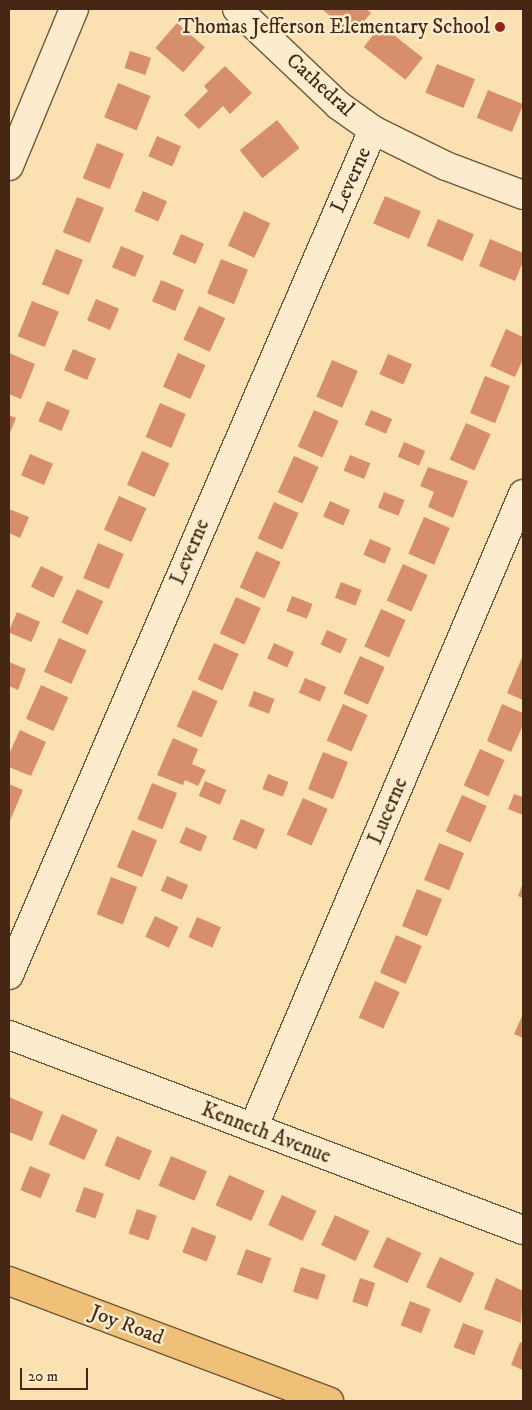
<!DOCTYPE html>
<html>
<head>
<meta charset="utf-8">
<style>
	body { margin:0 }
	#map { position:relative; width:532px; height:1410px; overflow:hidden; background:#fbe0b1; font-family:"IM FELL DW Pica",serif }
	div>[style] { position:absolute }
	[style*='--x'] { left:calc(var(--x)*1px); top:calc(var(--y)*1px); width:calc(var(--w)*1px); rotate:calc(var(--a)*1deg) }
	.building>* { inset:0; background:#d78f6b; transform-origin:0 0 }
	.roads { filter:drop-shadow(1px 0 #73553a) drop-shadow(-1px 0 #73553a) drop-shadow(0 1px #73553a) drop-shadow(0 -1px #73553a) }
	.minor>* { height:28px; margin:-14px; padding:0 14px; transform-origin:14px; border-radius:14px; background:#fcebcc }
	.major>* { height:28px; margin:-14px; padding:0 14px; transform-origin:14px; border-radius:14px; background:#eec078 }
	.dots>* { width:14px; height:14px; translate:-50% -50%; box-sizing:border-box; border:2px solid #fcebcc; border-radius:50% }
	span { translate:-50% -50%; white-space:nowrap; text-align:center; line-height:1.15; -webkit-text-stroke:5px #fcebcc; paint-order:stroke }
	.poi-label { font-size:21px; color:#462713 }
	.right { translate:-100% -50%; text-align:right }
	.street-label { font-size:21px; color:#462713 }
	.frame { position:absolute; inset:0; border:10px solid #462713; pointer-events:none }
	.scale { position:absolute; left:20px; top:1368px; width:68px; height:22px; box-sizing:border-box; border:2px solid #462713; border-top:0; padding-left:6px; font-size:15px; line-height:18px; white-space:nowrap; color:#462713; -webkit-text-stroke:4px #fcebcc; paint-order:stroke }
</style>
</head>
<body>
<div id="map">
	<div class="building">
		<i style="clip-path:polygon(322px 9px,366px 9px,371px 13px,352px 35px)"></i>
		<i style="left:177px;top:23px;width:37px;height:33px;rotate:41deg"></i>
		<i style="left:381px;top:25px;width:53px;height:28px;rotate:38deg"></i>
		<i style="left:130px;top:51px;width:22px;height:18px;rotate:18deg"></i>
		<i style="left:437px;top:64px;width:41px;height:31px;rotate:22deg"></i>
		<i style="clip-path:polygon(225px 66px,252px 93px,230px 114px,223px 106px,199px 129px,184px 115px,208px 91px,204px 86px)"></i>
		<i style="left:118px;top:83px;width:35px;height:37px;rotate:22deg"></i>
		<i style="left:488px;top:90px;width:38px;height:30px;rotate:22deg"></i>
		<i style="left:277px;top:120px;width:36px;height:48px;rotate:51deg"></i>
		<i style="left:157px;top:136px;width:26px;height:22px;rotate:23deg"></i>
		<i style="left:97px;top:143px;width:29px;height:38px;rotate:22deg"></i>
		<i style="left:143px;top:191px;width:26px;height:22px;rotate:23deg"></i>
		<i style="left:385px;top:196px;width:39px;height:30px;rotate:23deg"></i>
		<i style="left:77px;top:197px;width:29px;height:38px;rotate:22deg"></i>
		<i style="left:244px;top:211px;width:29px;height:38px;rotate:25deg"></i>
		<i style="left:438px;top:219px;width:39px;height:29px;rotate:23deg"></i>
		<i style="left:181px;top:234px;width:25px;height:22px;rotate:23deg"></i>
		<i style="clip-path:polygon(490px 239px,523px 253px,523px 262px,515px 281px,479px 266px)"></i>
		<i style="left:121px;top:246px;width:25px;height:23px;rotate:23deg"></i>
		<i style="left:56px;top:249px;width:29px;height:38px;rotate:22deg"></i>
		<i style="left:221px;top:259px;width:29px;height:37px;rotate:22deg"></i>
		<i style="left:161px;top:280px;width:25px;height:23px;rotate:23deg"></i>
		<i style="left:96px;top:299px;width:25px;height:23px;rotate:23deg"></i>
		<i style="left:32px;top:301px;width:29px;height:38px;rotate:22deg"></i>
		<i style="left:199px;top:306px;width:29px;height:37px;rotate:25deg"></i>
		<i style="clip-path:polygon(506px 329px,523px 337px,523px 359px,515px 377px,490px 366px)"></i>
		<i style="left:73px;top:349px;width:25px;height:23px;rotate:23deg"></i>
		<i style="clip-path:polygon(9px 353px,35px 364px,21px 399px,9px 394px)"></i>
		<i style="left:178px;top:353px;width:30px;height:37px;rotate:24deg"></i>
		<i style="left:388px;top:354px;width:26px;height:22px;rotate:23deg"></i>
		<i style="left:332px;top:360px;width:28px;height:40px;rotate:23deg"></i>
		<i style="left:485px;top:376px;width:27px;height:40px;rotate:22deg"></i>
		<i style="left:47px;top:401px;width:25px;height:22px;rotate:23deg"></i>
		<i style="left:160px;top:403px;width:28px;height:37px;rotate:23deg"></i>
		<i style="left:314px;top:410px;width:27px;height:40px;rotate:24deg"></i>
		<i style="left:371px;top:410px;width:23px;height:16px;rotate:23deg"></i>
		<i style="clip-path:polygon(9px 415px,16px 418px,9px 435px)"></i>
		<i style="left:466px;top:423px;width:27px;height:40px;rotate:24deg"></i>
		<i style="left:404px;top:442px;width:23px;height:16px;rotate:23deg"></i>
		<i style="left:142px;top:451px;width:30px;height:37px;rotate:24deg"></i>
		<i style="left:30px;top:454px;width:25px;height:23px;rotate:23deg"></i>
		<i style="left:350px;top:455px;width:22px;height:17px;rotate:22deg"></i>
		<i style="left:294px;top:456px;width:27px;height:40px;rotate:24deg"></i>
		<i style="clip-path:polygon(428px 467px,468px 481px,453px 518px,428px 507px,434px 492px,420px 486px)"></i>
		<i style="left:384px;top:492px;width:22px;height:17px;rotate:21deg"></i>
		<i style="left:119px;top:496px;width:30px;height:37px;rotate:24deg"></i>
		<i style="left:330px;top:501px;width:22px;height:17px;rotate:24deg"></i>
		<i style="left:274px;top:502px;width:27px;height:40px;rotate:24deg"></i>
		<i style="clip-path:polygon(9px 509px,29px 517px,20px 538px,9px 533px)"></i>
		<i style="left:424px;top:517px;width:28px;height:40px;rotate:23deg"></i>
		<i style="left:370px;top:539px;width:23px;height:17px;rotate:23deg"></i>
		<i style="left:98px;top:543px;width:28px;height:38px;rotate:23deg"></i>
		<i style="left:256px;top:551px;width:27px;height:40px;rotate:24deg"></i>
		<i style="left:403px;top:564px;width:27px;height:40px;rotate:24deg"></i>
		<i style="left:41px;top:566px;width:25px;height:23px;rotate:26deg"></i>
		<i style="left:341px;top:582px;width:22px;height:17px;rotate:21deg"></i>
		<i style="left:77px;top:589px;width:29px;height:37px;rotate:25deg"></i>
		<i style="left:292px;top:596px;width:22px;height:16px;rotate:21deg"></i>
		<i style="left:236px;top:597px;width:27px;height:40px;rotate:24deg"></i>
		<i style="left:381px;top:609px;width:27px;height:41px;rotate:24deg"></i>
		<i style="left:17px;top:612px;width:25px;height:22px;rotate:23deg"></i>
		<i style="left:327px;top:630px;width:22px;height:16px;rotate:24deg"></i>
		<i style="left:59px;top:638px;width:30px;height:37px;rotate:24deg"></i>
		<i style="left:214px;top:643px;width:27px;height:40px;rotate:24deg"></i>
		<i style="left:274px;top:643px;width:22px;height:17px;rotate:24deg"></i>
		<i style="clip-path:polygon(523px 655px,523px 700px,507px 693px)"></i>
		<i style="left:360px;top:656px;width:27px;height:41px;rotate:24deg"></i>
		<i style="clip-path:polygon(9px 662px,26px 669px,18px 690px,9px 686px)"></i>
		<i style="left:305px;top:678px;width:23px;height:16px;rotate:23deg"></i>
		<i style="left:41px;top:685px;width:30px;height:37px;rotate:24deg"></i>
		<i style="left:193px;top:690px;width:27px;height:40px;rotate:24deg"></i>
		<i style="left:254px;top:691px;width:22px;height:16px;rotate:21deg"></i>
		<i style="left:343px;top:704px;width:27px;height:40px;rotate:24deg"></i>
		<i style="clip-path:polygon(502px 704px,523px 713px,523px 725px,511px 752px,487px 741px)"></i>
		<i style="clip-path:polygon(20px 730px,46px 742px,31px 776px,9px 767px,9px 754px)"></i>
		<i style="clip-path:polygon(173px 738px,198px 749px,192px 764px,206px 770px,198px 786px,185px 780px,183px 785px,157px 775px)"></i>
		<i style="left:480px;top:749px;width:27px;height:40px;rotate:24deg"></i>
		<i style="left:323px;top:752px;width:27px;height:40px;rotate:22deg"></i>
		<i style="left:268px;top:774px;width:22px;height:16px;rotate:21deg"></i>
		<i style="left:205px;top:781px;width:23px;height:16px;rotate:23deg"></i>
		<i style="left:152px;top:783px;width:27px;height:39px;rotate:22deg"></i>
		<i style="clip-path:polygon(9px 784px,23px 790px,9px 823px)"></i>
		<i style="clip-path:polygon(514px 794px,523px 797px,523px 815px,508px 809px)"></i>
		<i style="left:462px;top:795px;width:27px;height:40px;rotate:24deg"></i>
		<i style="left:303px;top:798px;width:27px;height:40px;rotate:24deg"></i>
		<i style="left:241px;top:819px;width:26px;height:22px;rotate:23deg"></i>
		<i style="left:186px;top:827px;width:23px;height:17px;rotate:23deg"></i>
		<i style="left:132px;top:830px;width:27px;height:40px;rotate:22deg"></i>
		<i style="left:439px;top:843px;width:27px;height:40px;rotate:22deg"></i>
		<i style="left:167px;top:876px;width:23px;height:16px;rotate:23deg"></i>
		<i style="left:111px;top:877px;width:28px;height:40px;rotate:21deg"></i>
		<i style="clip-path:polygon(523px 883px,523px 898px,518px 896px)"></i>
		<i style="left:417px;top:889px;width:27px;height:40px;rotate:22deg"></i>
		<i style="left:155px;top:916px;width:26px;height:23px;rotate:25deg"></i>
		<i style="left:197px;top:917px;width:26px;height:22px;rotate:23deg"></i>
		<i style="left:396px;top:935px;width:28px;height:41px;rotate:23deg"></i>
		<i style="left:375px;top:981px;width:27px;height:40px;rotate:24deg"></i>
		<i style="clip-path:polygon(523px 1014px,523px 1038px,514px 1034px)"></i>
		<i style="clip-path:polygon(9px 1097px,43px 1112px,32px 1141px,9px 1132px)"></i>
		<i style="left:62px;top:1114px;width:39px;height:33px;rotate:24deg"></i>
		<i style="left:117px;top:1136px;width:38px;height:32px;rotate:23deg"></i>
		<i style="left:171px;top:1156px;width:39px;height:32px;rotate:23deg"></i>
		<i style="left:30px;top:1166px;width:22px;height:26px;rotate:22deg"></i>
		<i style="left:229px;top:1175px;width:39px;height:33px;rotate:24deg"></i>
		<i style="left:84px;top:1187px;width:21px;height:26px;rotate:19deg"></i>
		<i style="left:282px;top:1195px;width:38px;height:33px;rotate:25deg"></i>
		<i style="left:137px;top:1209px;width:21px;height:26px;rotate:19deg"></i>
		<i style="left:335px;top:1215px;width:38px;height:33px;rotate:25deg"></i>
		<i style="left:192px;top:1227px;width:26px;height:27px;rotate:21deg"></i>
		<i style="left:387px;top:1237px;width:38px;height:33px;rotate:25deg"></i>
		<i style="left:246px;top:1249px;width:27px;height:27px;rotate:20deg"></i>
		<i style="left:440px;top:1257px;width:38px;height:33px;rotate:25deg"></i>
		<i style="left:301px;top:1267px;width:26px;height:26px;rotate:18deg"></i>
		<i style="left:360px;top:1278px;width:16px;height:25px;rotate:18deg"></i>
		<i style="clip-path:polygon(496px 1278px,523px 1291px,521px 1323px,484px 1309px)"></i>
		<i style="left:410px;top:1301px;width:22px;height:26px;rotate:21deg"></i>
		<i style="left:463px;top:1323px;width:22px;height:26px;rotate:21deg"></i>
		<i style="clip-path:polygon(520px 1342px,523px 1343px,523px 1370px,511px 1365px)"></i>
	</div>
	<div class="roads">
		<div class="minor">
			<i style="--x:237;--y:9;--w:139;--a:43.5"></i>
			<i style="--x:338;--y:105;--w:43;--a:35.5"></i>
			<i style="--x:373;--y:130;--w:81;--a:26.3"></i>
			<i style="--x:446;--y:166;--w:82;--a:20.6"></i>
			<i style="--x:9;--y:166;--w:170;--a:-67.5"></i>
			<i style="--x:9;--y:975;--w:920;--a:-66.7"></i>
			<i style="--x:9;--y:1035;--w:550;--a:20.78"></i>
			<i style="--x:253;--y:1128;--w:689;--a:-66.93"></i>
		</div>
		<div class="major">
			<i style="--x:9;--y:1281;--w:342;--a:20.6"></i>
		</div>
	</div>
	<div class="dots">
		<i style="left:500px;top:27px;background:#8f2418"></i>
	</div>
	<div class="poi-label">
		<span class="right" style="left:490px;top:27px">Thomas Jefferson Elementary School</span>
	</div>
	<div class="street-label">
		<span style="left:320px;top:85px;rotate:42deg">Cathedral</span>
		<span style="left:351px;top:180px;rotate:-66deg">Leverne</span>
		<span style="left:190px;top:552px;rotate:-67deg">Leverne</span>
		<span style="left:388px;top:811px;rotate:-67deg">Lucerne</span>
		<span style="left:266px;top:1133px;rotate:21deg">Kenneth Avenue</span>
		<span style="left:127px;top:1325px;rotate:21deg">Joy Road</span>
	</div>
	<div class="frame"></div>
	<div class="scale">20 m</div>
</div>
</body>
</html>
